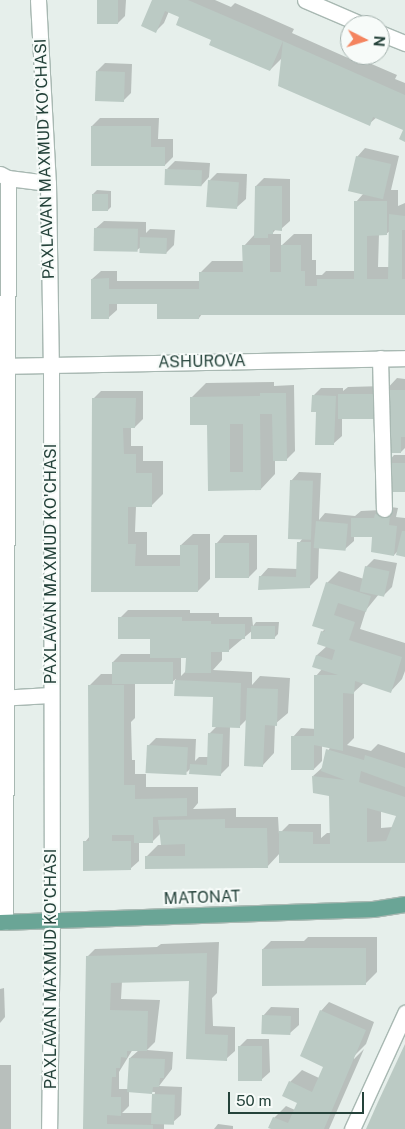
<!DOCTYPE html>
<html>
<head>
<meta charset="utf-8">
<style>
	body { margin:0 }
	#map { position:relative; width:405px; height:1129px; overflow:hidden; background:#e6efeb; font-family:"Public Sans",sans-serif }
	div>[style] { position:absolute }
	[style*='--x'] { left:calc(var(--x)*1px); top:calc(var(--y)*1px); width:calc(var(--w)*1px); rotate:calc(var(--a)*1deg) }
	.shadow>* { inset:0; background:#0003; transform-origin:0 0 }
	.building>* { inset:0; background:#bbcac4; transform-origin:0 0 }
	.roads { filter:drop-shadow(1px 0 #a8b8b2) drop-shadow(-1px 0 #a8b8b2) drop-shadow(0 1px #a8b8b2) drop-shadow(0 -1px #a8b8b2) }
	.minor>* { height:15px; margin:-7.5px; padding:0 7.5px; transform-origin:7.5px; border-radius:7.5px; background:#fff }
	.major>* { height:15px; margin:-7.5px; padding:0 7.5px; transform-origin:7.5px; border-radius:7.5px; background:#6aa596 }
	span { translate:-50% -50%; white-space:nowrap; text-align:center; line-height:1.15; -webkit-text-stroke:4px #f7fbf9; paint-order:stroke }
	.street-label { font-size:16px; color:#24423a }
	.north { position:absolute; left:340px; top:15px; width:50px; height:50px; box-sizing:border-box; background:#f7fbf9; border:1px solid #a3b1ad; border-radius:50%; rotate:95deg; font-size:14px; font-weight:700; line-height:20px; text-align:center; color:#24423a }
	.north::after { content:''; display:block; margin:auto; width:18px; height:22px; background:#f4845f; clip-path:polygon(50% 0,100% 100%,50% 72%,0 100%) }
	.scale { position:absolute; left:228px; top:1092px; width:136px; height:22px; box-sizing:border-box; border:2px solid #24423a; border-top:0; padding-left:6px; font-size:15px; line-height:18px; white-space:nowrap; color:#24423a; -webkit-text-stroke:4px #f7fbf9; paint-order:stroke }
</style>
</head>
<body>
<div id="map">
	<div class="shadow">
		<i style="clip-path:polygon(97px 0,126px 0,125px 16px,117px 24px)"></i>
		<i style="clip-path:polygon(154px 0,215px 0,231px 7px,235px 3px,294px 29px,292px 33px,357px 62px,360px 59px,397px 75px,395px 79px,405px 83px,405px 140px,404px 129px,377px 117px,369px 124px,283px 57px,270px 70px,215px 35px,169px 11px,164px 23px,156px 31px)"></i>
		<i style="clip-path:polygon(105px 63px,132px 64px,131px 93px,123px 101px,97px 71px)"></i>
		<i style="clip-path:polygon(100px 118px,159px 118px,158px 139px,173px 139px,173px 157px,165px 165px,92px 126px)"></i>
		<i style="clip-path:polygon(evenodd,365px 148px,399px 156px,391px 190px,398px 190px,398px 206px,405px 203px,405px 314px,202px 314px,199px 318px,158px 303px,117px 303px,117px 310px,108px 318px,92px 279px,101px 271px,117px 271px,117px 281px,200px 281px,200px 273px,212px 261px,244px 261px,244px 246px,255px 234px,256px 186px,264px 178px,290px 179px,290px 221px,281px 229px,276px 229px,272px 234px,281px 234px,281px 246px,294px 234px,312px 234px,312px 260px,316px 260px,316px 275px,322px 275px,326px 271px,355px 271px,356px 202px,364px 193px,357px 157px,365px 148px,390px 231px,390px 267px,378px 267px,379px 234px,386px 234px,390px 231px)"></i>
		<i style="clip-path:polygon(175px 161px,210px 163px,209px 177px,201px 186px,167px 169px)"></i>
		<i style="clip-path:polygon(217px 173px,247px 174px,246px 199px,237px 207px,209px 181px)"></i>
		<i style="clip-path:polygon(0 174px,6px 174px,0 317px)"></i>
		<i style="clip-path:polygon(97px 190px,111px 191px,111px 207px,107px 211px,93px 194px)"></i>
		<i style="clip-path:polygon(104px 221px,146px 222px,146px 233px,150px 229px,175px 230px,174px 245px,166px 253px,141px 247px,137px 250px,95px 229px)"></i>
		<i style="clip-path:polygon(397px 378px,405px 379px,405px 448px,401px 452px,386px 408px,342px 418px,342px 436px,333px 444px,317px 411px,313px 396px,321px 388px,343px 388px,343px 391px,348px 387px,384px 386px,384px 392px)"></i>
		<i style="clip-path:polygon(274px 382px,274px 386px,294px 385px,295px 451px,287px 459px,275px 460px,275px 474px,261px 489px,209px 490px,208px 423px,191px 398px,206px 383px)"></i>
		<i style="clip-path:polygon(101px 391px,143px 391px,143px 419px,135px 427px,131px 427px,131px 446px,143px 446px,143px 461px,163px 461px,163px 494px,151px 506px,136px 506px,135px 532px,147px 532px,147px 555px,181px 555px,181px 545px,193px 534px,210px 534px,210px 579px,198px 591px,93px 591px,93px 399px)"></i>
		<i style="clip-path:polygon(394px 455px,405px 455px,405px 491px,386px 464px)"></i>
		<i style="clip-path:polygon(299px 472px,321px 473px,319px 520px,325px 513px,355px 516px,361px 511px,381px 510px,384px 506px,398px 508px,396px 517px,405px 518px,405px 556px,399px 550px,394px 555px,374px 536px,354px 536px,354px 541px,345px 549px,319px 547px,318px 578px,310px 586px,260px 577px,268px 568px,298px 569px,299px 543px,303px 538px,291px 481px)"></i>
		<i style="clip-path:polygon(224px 535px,257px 535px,257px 569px,249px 577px,216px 544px)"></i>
		<i style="clip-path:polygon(evenodd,374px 559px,397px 563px,392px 587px,384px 595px,379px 594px,366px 610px,360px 629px,405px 643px,405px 671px,402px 679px,391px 691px,364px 683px,354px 692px,354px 738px,347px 745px,371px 751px,378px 744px,405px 753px,405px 861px,280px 853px,267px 867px,146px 857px,158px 845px,162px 845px,161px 833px,153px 841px,139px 842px,139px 861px,130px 869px,85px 842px,90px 836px,89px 686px,101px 674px,113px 674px,113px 662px,121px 654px,151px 654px,151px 638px,120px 618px,128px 610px,190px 610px,190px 613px,219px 613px,219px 617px,252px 617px,253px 626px,256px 622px,279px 622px,278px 634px,274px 638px,253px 630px,228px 651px,222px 651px,222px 660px,213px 670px,252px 672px,252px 685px,260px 676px,290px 678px,288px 713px,275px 724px,274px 753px,263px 765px,247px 719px,239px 727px,230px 727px,229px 766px,221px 774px,191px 768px,187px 772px,148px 746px,156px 738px,196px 739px,195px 761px,199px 757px,208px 757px,209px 734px,217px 726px,214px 696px,175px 694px,176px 679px,172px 682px,135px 683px,135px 718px,131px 722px,132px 760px,135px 760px,135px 774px,146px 774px,146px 787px,198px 787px,198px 803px,193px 809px,236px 808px,236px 817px,278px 817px,279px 834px,289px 824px,321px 824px,321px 838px,327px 833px,331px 833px,330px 795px,313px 776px,323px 767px,330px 747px,322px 745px,322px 761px,314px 769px,293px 737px,301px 728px,316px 729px,316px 676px,322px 669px,314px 666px,317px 655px,327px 646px,322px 632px,325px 629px,327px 583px,339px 571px,364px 579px,366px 567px,374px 559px,181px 657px,187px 657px,187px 670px,181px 676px,181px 657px,374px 559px,381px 811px,398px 815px,393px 827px,381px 828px,381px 811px)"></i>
		<i style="clip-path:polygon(308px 937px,377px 937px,377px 972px,365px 984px,263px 949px,271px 941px,304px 941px)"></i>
		<i style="clip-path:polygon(evenodd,219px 942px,217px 993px,212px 998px,213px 1026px,235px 1027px,235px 1051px,226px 1059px,187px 1058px,190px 980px,122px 981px,121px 999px,160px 1000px,155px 1042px,147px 1050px,173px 1052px,172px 1069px,159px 1086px,182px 1087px,181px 1115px,172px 1123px,164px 1123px,164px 1129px,85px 1129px,87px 957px,95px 949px,157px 947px,161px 944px,219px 942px,133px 1049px,139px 1050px,130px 1058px,129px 1089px,119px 1089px,119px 1072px,133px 1049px,219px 942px,129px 1091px,155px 1092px,152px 1113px,122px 1113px,129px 1106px,129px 1091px)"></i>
		<i style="clip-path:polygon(4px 988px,5px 1017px,0 1023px,0 989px)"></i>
		<i style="clip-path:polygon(329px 1002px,374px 1022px,366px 1044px,354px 1056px,354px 1059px,364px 1049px,329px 1129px,274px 1129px,274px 1118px,286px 1106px,295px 1110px,299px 1102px,290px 1082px,302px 1070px,319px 1078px,325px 1066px,321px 1011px)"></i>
		<i style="clip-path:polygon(271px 1007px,299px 1008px,299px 1025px,290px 1033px,263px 1016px)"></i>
		<i style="clip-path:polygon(247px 1039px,269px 1039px,270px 1072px,261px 1080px,239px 1047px)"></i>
		<i style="left:0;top:1065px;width:11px;height:64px"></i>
		<i style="clip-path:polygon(218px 1124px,233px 1126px,233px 1129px,214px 1129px)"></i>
	</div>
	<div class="building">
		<i style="left:97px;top:0;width:21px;height:24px"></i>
		<i style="clip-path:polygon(152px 0,188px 0,283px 41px,270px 71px,209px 45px,211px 40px,176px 25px,179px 17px,165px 11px,156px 33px,141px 26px)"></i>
		<i style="clip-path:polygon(283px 41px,405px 95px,405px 142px,399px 139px,403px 130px,373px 117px,370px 126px,278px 86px)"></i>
		<i style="left:96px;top:71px;width:29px;height:30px;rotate:2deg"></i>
		<i style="clip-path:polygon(91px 126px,151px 126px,151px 147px,165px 147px,165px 166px,91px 166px)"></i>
		<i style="left:356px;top:156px;width:36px;height:36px;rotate:13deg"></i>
		<i style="left:165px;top:169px;width:37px;height:16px;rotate:2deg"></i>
		<i style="left:208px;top:180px;width:31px;height:27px;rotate:4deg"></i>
		<i style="clip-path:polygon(255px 186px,282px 186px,282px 231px,273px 230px,273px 234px,268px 234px,268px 238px,254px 238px)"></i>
		<i style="left:92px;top:194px;width:16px;height:17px"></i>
		<i style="clip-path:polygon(354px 201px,387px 201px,387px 235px,367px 236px,367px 279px,388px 279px,389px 214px,405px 216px,405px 230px,402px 230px,402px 279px,405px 279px,405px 315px,199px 315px,199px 319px,157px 319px,157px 304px,109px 304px,109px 319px,91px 319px,91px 279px,109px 278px,109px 289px,199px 289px,199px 272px,243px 272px,242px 245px,270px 245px,270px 272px,281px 272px,281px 245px,301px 245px,301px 271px,305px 271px,305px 286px,317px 286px,317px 279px,354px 279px)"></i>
		<i style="left:94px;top:228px;width:44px;height:23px;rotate:1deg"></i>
		<i style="left:140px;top:237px;width:27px;height:16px;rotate:2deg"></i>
		<i style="clip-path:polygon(384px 390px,405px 390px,405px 437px,401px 437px,401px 453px,385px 453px)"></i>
		<i style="clip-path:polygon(evenodd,260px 393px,286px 393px,287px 461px,273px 461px,272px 414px,260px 414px,261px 490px,208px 491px,207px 425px,190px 425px,190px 397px,260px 396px,260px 393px,230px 424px,243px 424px,243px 472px,230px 472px,230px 424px)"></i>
		<i style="left:338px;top:394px;width:38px;height:25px"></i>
		<i style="clip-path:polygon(312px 395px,336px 396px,334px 445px,315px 445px,316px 412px,311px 412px)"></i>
		<i style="clip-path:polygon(92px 398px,136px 398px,135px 428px,123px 428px,124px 454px,136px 454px,136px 473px,152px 473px,152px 507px,128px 507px,128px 544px,136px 544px,135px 566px,180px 566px,180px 545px,198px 545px,198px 592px,91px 592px)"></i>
		<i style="left:385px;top:463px;width:20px;height:29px"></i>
		<i style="left:290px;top:480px;width:23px;height:59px;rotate:2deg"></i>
		<i style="clip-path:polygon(375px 514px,390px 516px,389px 525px,397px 526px,394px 556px,371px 552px,372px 537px,351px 537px,351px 518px,374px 518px)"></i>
		<i style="left:316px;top:521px;width:32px;height:27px;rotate:5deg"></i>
		<i style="clip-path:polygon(402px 531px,405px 531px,405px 557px,396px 555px)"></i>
		<i style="clip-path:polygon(297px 542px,311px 542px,310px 588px,258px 590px,259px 576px,296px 577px)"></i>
		<i style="left:215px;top:543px;width:34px;height:35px"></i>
		<i style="left:365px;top:566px;width:25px;height:26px;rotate:12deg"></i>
		<i style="clip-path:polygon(326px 582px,371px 596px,366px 612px,338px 603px,334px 615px,355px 622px,349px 640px,402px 657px,391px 693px,355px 681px,354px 694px,343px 693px,343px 751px,314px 745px,314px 770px,291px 770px,291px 736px,314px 736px,314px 675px,338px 675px,312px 667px,316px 655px,332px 660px,335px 650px,317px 644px,321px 631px,324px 632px,325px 630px,312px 626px)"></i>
		<i style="clip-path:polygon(118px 617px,182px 617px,182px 621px,211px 621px,211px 624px,245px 624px,245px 639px,229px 639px,229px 652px,211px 652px,211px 673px,185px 673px,186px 658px,150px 658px,150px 639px,118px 639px)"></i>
		<i style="left:251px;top:626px;width:24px;height:13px"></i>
		<i style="left:112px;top:662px;width:61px;height:22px"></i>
		<i style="clip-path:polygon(175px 680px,241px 683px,240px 728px,212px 727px,213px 697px,174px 696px)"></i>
		<i style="clip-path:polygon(88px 685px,124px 685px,124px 785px,135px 785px,135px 799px,187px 798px,187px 816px,153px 817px,153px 843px,134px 843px,134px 835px,112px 835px,112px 841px,131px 841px,131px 870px,83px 871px,83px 841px,89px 841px)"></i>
		<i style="clip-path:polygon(247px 688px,278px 689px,277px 726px,265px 725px,263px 767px,244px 766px)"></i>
		<i style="clip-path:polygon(208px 733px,223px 734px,221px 776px,189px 774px,190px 764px,207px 765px)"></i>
		<i style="left:147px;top:745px;width:41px;height:28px;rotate:3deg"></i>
		<i style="clip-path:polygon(evenodd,326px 749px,364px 760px,365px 755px,405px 768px,405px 787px,361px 771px,359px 782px,405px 797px,405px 863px,279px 863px,279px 831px,313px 832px,313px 844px,330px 844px,329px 796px,313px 793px,312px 776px,345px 780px,321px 771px,326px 749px,367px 808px,396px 816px,386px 841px,367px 842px,367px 808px)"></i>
		<i style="clip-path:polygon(225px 819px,225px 828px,267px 828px,268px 868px,145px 869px,145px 856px,185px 856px,185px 844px,161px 845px,158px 820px)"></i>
		<i style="clip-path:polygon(295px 948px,366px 948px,366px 985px,262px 986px,262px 949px)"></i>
		<i style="clip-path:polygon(207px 953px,205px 1034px,228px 1035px,227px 1061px,186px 1059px,189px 981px,111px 983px,110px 1010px,148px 1011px,147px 1051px,127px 1051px,127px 1058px,121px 1057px,120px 1068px,116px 1068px,116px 1077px,112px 1077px,111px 1097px,121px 1097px,121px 1116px,107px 1115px,107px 1124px,153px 1125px,153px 1129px,83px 1129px,86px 956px)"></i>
		<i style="clip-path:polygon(320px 1010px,366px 1030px,324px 1129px,271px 1129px,268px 1128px,273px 1117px,288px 1123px,297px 1103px,282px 1096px,289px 1081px,312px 1092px,323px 1067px,300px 1056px)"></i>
		<i style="left:262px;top:1015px;width:29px;height:19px;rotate:2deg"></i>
		<i style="clip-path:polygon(405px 1044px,405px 1129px,366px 1129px,378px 1102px)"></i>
		<i style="left:262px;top:1046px;width:35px;height:24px;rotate:90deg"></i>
		<i style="clip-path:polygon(129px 1058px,165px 1059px,164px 1078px,160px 1078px,159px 1087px,153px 1087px,152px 1094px,127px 1092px)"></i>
		<i style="left:152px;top:1094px;width:23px;height:30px;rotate:2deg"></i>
	</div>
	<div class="roads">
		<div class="minor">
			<i style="--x:38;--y:0;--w:183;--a:86.9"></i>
			<i style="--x:48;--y:183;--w:181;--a:89.1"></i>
			<i style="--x:51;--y:364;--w:557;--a:89.9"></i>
			<i style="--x:52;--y:921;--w:208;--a:90.8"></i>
			<i style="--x:305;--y:0;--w:63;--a:23.3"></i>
			<i style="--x:380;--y:33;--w:27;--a:22"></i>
			<i style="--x:0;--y:174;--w:9;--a:27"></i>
			<i style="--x:8;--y:178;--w:40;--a:7.1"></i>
			<i style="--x:380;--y:358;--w:151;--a:88.5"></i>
			<i style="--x:0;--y:366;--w:405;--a:-1.1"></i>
			<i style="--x:0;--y:698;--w:51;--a:-3.4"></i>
			<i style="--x:5;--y:922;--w:744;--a:-89.77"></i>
			<i style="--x:352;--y:1129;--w:128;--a:-65.4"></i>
		</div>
		<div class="major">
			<i style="--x:0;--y:922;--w:373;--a:-2"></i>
			<i style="--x:373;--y:909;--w:32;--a:-9"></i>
		</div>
	</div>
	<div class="street-label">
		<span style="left:45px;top:159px;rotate:-92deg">PAXLAVAN MAXMUD KO'CHASI</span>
		<span style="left:202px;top:362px;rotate:-1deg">ASHUROVA</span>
		<span style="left:51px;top:564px;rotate:-90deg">PAXLAVAN MAXMUD KO'CHASI</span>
		<span style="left:202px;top:898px;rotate:-2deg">MATONAT</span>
		<span style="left:51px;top:969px;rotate:-90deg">PAXLAVAN MAXMUD KO'CHASI</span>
	</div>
	<div class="north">N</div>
	<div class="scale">50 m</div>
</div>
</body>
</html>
